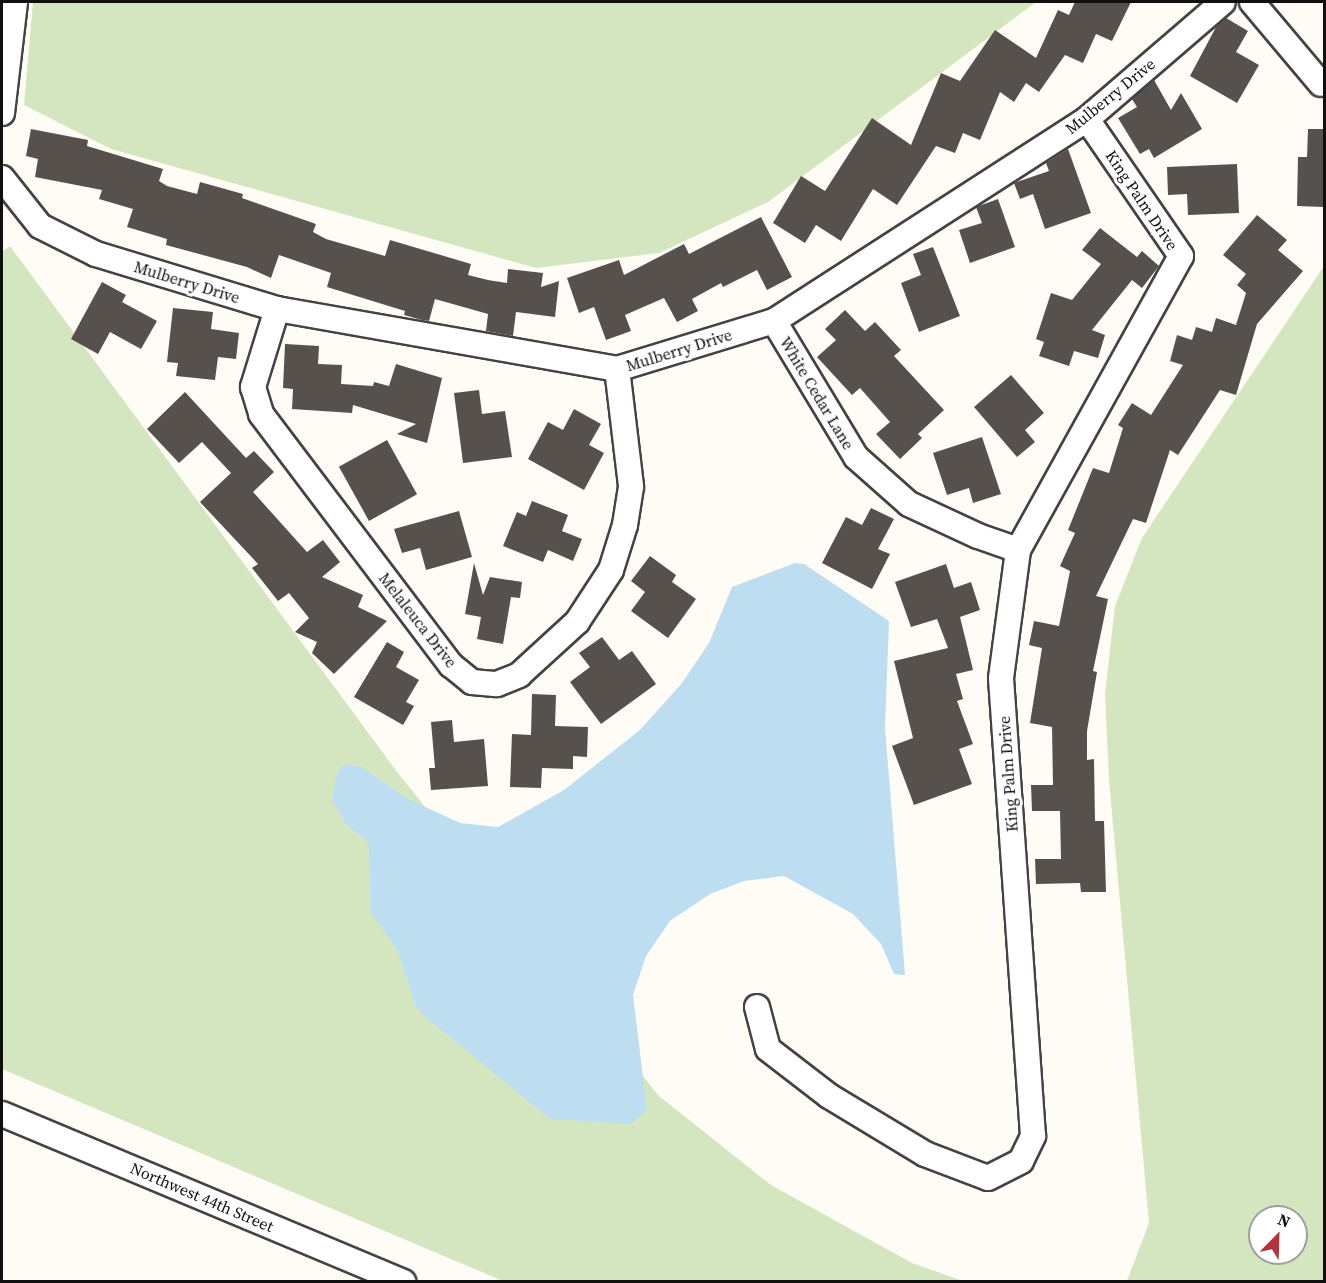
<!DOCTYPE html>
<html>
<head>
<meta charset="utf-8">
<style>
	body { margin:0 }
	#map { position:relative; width:1326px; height:1283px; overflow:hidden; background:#fefcf4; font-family:"Source Serif 4",serif }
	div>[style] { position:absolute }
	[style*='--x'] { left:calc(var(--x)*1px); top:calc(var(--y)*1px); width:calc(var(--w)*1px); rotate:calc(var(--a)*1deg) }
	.green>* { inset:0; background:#d4e6c0 }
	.water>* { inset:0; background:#bdddf1 }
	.building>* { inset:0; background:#57514d; transform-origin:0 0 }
	.roads { filter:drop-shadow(2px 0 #434343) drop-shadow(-2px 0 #434343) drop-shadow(0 2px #434343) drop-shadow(0 -2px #434343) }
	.minor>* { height:24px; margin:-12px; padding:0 12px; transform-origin:12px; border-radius:12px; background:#fff }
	span { translate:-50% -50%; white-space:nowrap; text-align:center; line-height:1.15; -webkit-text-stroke:6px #fff; paint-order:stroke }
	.street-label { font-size:16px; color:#101010 }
	.frame { position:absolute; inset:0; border:3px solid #101010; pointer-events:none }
	.north { position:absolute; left:1248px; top:1205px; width:60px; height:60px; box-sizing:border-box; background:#fff; border:2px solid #9f9f9f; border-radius:50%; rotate:23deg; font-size:16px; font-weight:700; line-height:24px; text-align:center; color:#101010 }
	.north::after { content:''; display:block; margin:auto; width:21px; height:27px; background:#b3343b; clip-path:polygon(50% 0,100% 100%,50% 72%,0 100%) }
</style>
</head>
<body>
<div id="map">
	<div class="green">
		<i style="clip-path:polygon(33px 2px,1036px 2px,768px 202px,659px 253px,536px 268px,111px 149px,24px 105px)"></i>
		<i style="clip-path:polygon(10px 246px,397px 772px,659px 1096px,771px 1185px,912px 1263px,963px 1281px,503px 1281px,2px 1069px,2px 252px)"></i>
		<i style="clip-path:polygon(evenodd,1324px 266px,1324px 1281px,1127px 1281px,1149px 1223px,1109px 780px,1105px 694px,1115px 606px,1142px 538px,1324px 266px,1260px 1217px,1296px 1217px,1296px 1253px,1260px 1253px,1260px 1217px)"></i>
	</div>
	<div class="water">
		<i style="clip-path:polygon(795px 563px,804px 564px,889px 621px,885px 728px,905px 975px,894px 974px,881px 944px,853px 914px,784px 876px,744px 881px,710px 894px,670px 921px,646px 956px,633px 995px,647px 1110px,631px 1124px,550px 1119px,422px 1014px,414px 1002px,398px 951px,370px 911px,369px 843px,346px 824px,332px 801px,336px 776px,342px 765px,360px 766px,406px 798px,460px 823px,498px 827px,564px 790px,640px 730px,682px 683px,709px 643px,732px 587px)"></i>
	</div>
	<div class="building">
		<i style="clip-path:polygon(1075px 2px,1131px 2px,1112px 41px,1096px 34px,1083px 63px,1065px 55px,1039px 92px,1026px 83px,1014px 102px,1000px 92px,980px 140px,963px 133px,955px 153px,936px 146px,897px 205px,873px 189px,841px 241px,816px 225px,805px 243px,773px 223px,801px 176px,825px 191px,872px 118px,911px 145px,941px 73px,960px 81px,995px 30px,1036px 58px,1058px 10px,1069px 15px)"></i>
		<i style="clip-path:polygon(1226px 18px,1248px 31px,1236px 52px,1259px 65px,1237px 103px,1190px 76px,1216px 27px)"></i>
		<i style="clip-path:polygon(1154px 80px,1171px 110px,1181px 93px,1202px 129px,1154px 158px,1149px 149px,1140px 154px,1118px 118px,1137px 107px,1132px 99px)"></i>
		<i style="clip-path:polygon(31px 129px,88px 140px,87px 146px,163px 169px,159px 181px,167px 186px,197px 194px,200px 182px,243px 194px,242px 198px,316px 224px,313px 232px,326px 239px,385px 256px,390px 240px,471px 264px,468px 275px,488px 280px,507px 283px,508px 269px,543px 273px,541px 287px,559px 281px,555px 317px,516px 312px,513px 336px,486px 331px,488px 314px,435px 299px,429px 321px,422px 320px,404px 315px,405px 311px,327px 287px,331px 273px,279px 255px,271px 278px,247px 267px,166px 245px,167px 239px,127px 227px,133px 209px,99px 199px,102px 190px,35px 177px,38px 159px,26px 156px)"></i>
		<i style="clip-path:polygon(1308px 129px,1324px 129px,1324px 207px,1297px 206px,1298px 157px,1307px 157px)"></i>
		<i style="clip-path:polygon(1068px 149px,1091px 213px,1045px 229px,1033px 194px,1020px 199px,1014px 183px,1049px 171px,1046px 163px)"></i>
		<i style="clip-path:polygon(1237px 164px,1239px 213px,1188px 215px,1187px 194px,1168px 195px,1167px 167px)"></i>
		<i style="clip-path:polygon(998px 199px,1015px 247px,970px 263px,959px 230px,982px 223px,976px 207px)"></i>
		<i style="clip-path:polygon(1257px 215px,1287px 240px,1278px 250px,1303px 271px,1257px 324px,1236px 395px,1220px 390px,1178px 455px,1170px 450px,1146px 523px,1133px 519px,1096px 596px,1108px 599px,1093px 671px,1097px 672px,1087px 731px,1087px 760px,1094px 759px,1095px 821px,1104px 821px,1106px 892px,1081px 892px,1080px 883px,1036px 884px,1035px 859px,1061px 859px,1060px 811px,1032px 811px,1031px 785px,1053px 785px,1052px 727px,1030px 723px,1042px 648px,1029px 645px,1034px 621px,1059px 626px,1070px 571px,1060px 566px,1075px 533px,1068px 530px,1093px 468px,1109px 473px,1123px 428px,1118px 425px,1132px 403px,1151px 415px,1183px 365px,1170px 361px,1177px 335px,1192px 340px,1196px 327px,1212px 332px,1216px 318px,1236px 325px,1246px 293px,1237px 285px,1246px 274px,1223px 255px)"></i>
		<i style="clip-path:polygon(761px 217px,792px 277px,767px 290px,757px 270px,723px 287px,721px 283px,692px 299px,698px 311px,677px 322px,664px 298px,625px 315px,631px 331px,606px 340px,594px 307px,579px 313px,567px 278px,619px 260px,624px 275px,684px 244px,689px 254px)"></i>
		<i style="clip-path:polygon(1100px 228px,1137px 257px,1142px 251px,1159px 266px,1142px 288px,1132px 280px,1092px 330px,1105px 335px,1098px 358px,1074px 351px,1069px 366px,1039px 356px,1044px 342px,1036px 339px,1051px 293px,1072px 300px,1101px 264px,1082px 250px)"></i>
		<i style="clip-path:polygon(933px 247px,960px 316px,919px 332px,901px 283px,921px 275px,913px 254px)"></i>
		<i style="clip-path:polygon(102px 282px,126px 295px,122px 302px,157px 321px,141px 349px,110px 332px,98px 354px,71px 339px)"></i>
		<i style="clip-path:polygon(173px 308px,213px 312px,211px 329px,239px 333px,236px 359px,218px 357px,215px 380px,176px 376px,178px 363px,167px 362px)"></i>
		<i style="clip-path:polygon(845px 310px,865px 331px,875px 322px,901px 350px,894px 356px,944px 410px,918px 434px,922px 438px,900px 459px,876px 434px,890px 422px,860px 388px,852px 395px,817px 357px,836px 340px,825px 329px)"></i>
		<i style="clip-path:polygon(285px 344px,319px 346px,318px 364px,342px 365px,341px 384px,373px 386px,374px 382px,389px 386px,396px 364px,442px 378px,427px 443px,397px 434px,416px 424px,353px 405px,352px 413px,292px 409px,293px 389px,283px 388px)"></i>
		<i style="clip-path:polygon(1011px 375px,1044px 413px,1025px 430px,1035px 442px,1017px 457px,974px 407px)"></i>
		<i style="clip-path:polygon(479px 390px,482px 414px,505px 411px,512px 457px,463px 463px,454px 393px)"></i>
		<i style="clip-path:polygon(185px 392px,246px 458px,254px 451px,274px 472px,253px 492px,307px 552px,323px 540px,340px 562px,322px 577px,363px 595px,358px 607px,387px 621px,334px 674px,312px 653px,317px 642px,295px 632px,309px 618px,289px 593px,278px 601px,252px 568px,258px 564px,200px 502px,231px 473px,202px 442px,179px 463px,147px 429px)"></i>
		<i style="clip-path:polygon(574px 409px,601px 424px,589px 445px,604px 453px,584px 490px,528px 459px,548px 422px,563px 430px)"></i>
		<i style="clip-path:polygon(982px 437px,1001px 494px,973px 503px,969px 488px,947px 495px,933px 453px)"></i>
		<i style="left:387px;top:440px;width:62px;height:55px;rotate:61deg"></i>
		<i style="clip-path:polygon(532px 501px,568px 515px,562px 531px,582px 539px,573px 561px,548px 550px,543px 562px,503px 546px,517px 512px,526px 516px)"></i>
		<i style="clip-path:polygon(871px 508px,894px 519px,878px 549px,890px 554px,872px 589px,822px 563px,846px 517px,862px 525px)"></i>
		<i style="clip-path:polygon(459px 511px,472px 557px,426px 570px,420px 548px,402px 553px,394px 529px)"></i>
		<i style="clip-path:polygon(650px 556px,676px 575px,672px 582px,696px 599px,668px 638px,631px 611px,645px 592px,631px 581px)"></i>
		<i style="clip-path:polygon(474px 563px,483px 595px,490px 577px,522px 582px,520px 598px,511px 597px,503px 644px,477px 639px,481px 617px,465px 614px)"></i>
		<i style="clip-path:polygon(946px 564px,954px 588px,971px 582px,980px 610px,960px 617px,973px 670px,956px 674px,963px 699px,957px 701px,973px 744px,959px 749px,972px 784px,914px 805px,892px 746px,913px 738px,894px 661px,948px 648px,937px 619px,911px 627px,895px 582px)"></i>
		<i style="clip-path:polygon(602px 637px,619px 660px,632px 651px,656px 684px,601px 724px,570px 682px,590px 667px,579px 653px)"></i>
		<i style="clip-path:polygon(387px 642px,404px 652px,396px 667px,419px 680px,406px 702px,414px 706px,403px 725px,354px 697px)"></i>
		<i style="clip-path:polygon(532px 694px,556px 695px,555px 726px,588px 727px,587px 757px,573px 756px,573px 769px,542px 768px,541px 788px,510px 787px,512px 734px,531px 735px)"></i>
		<i style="clip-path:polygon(452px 720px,454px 742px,484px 739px,488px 786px,431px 790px,429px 768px,435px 768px,431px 722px)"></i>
	</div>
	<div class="roads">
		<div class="minor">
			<i style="--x:1252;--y:2;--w:107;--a:49.9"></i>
			<i style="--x:2;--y:113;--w:112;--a:-83.3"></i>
			<i style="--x:2;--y:178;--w:61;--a:51.6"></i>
			<i style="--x:40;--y:226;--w:63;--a:26.6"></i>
			<i style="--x:96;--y:254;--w:189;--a:16.9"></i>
			<i style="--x:277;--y:309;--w:345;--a:10"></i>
			<i style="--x:617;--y:369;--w:164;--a:-17"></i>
			<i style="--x:774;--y:321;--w:373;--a:-32.8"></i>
			<i style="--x:1087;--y:119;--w:179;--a:-40.7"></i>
			<i style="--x:277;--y:309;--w:82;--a:107.1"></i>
			<i style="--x:253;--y:387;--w:28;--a:73"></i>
			<i style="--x:261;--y:414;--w:315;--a:52.9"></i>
			<i style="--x:451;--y:665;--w:27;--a:39"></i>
			<i style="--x:472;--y:682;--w:25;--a:5"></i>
			<i style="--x:497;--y:684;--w:24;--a:-22"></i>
			<i style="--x:519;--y:675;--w:79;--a:-42.4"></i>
			<i style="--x:577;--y:622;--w:62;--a:-56.8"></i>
			<i style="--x:611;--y:570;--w:47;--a:-72.7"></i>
			<i style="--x:625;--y:525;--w:39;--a:-81"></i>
			<i style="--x:631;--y:486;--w:118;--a:-96.8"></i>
			<i style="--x:774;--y:321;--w:159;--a:58.9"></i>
			<i style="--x:856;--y:457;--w:71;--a:41.6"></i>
			<i style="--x:909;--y:504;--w:76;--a:24.9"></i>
			<i style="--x:978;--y:536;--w:42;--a:19.3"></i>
			<i style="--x:757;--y:1007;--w:43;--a:75.3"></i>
			<i style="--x:768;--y:1049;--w:77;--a:37.6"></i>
			<i style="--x:829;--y:1096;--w:112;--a:31.1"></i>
			<i style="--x:925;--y:1154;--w:67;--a:20.9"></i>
			<i style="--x:988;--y:1178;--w:37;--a:-27"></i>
			<i style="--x:1021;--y:1161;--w:28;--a:-64"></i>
			<i style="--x:1033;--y:1136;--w:459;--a:-94"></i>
			<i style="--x:1001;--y:678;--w:129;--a:-82.4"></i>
			<i style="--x:1018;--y:550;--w:336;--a:-61"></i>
			<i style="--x:1181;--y:256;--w:166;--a:-124.5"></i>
			<i style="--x:2;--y:1114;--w:435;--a:22.7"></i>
		</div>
	</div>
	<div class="street-label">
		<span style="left:1110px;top:96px;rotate:-39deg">Mulberry Drive</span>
		<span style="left:1142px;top:200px;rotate:56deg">King Palm Drive</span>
		<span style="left:187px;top:282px;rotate:17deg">Mulberry Drive</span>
		<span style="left:679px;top:350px;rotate:-17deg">Mulberry Drive</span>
		<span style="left:817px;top:393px;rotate:59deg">White Cedar Lane</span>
		<span style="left:418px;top:620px;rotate:52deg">Melaleuca Drive</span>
		<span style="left:1008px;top:774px;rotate:-94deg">King Palm Drive</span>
		<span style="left:202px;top:1197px;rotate:23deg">Northwest 44th Street</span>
	</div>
	<div class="frame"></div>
	<div class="north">N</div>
</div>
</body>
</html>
